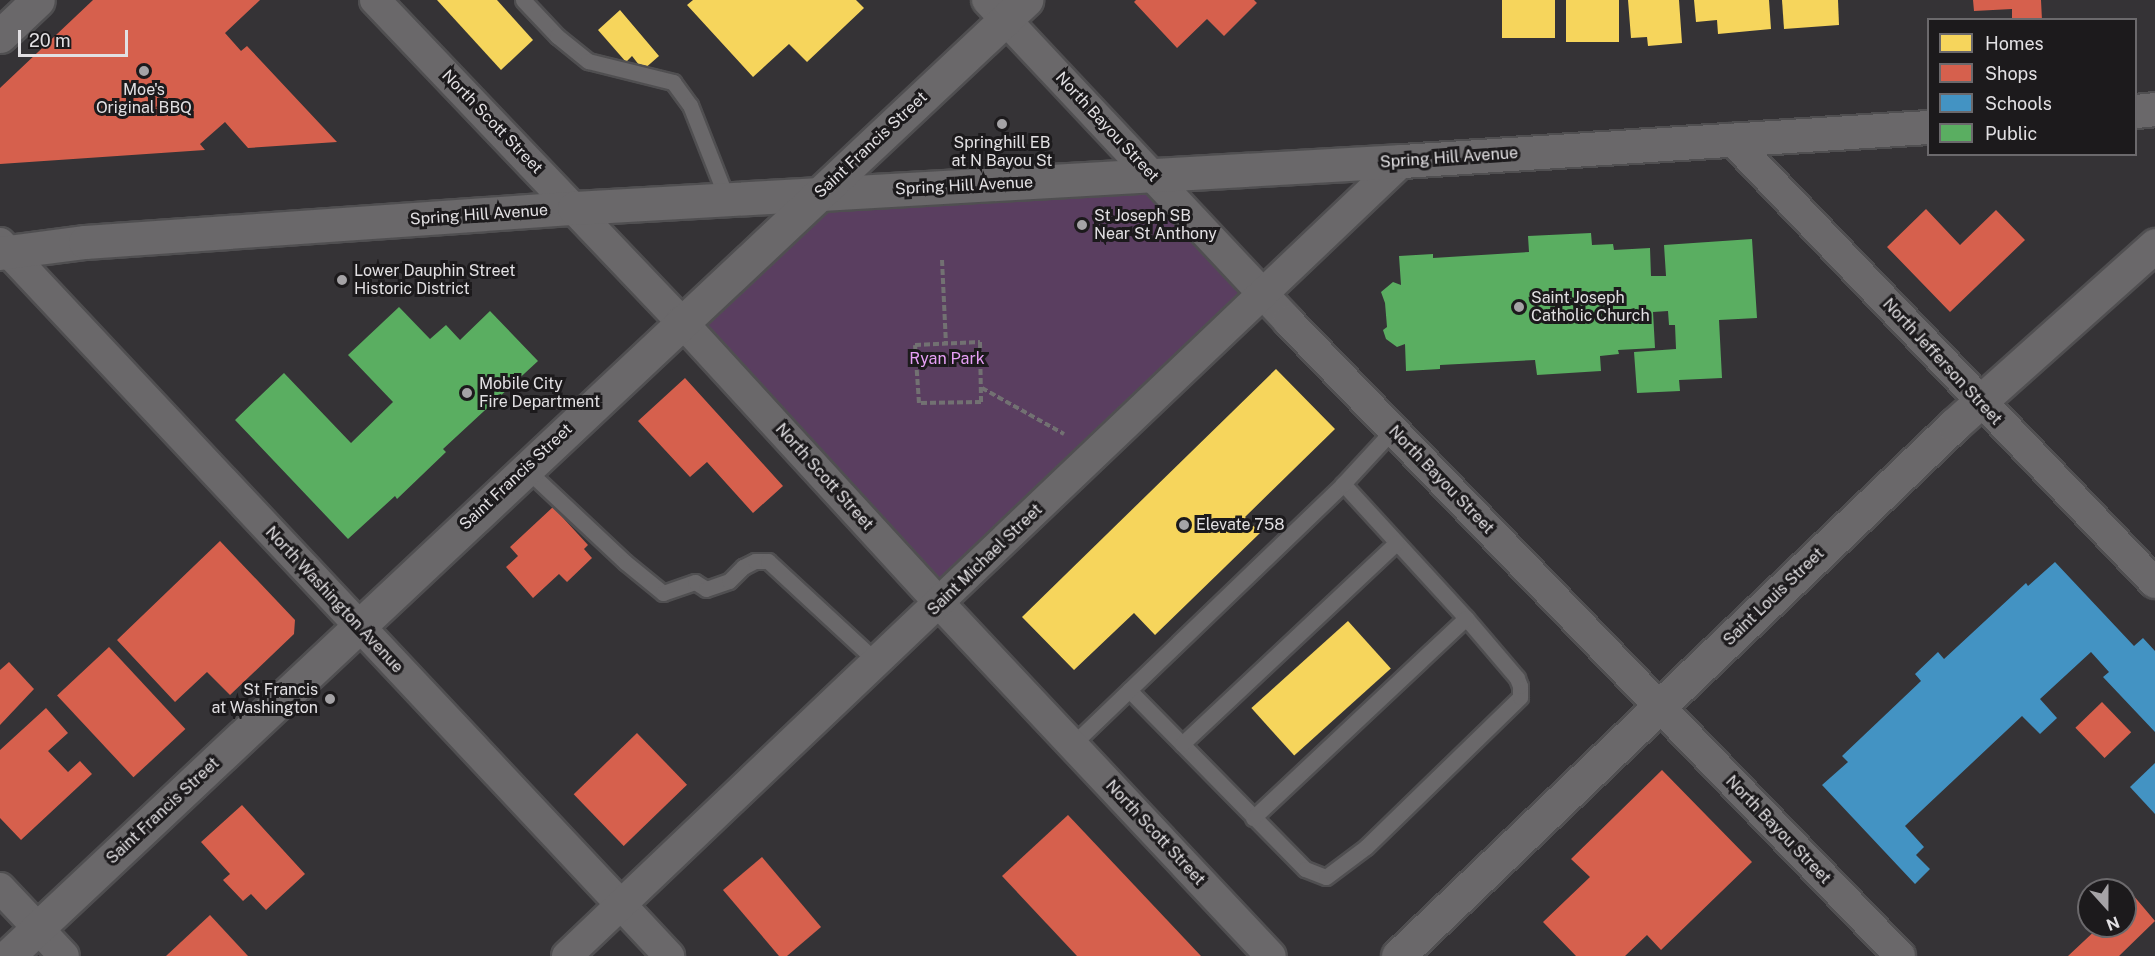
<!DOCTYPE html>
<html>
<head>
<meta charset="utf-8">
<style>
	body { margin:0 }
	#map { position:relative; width:2155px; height:956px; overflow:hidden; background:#353336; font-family:"Public Sans",sans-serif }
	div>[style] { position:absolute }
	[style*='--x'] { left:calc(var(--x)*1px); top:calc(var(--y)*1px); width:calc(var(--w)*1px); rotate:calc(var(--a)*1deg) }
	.green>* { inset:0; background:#5a3e60 }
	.homes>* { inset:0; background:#f6d55c; transform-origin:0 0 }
	.shops>* { inset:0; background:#d6604d; transform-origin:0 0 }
	.schools>* { inset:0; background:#4393c3 }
	.public>* { inset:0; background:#5aae61 }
	.path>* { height:4px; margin-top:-2px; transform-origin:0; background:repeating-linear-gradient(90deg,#727172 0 6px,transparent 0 9px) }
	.roads { filter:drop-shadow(2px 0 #504f51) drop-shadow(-2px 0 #504f51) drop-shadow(0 2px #504f51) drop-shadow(0 -2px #504f51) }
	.service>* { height:15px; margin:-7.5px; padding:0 7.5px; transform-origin:7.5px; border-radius:7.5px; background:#6a686a }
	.minor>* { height:30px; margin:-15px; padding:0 15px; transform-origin:15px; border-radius:15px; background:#6a686a }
	.tertiary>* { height:33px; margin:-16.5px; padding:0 16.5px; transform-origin:16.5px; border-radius:16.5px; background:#6a686a }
	.dots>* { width:16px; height:16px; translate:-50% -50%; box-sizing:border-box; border:3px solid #1c1a1c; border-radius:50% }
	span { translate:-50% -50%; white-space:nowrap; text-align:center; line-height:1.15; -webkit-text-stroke:6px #1c1a1c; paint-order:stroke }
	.poi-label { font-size:16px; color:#e2e0e3 }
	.left { translate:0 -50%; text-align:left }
	.right { translate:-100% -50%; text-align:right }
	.street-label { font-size:16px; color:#e2e0e3 }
	.park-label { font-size:16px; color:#e7a0f6 }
	.legend { position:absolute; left:1927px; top:18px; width:210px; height:138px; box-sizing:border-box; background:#1c1a1c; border:2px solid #6b696c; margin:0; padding:8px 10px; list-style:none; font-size:18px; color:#e2e0e3 }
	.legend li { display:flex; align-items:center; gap:12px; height:30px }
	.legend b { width:30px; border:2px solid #6b696c }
	.north { position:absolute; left:2077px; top:878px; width:60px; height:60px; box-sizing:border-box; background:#1c1a1c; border:2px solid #6b696c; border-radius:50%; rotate:159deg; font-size:16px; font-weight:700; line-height:24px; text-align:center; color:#e2e0e3 }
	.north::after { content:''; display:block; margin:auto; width:21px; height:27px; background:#a5a3a6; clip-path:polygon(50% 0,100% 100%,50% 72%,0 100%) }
	.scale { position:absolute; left:18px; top:30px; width:110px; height:27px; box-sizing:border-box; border:3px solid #e2e0e3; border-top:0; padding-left:8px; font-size:18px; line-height:21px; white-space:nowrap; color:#e2e0e3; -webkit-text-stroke:4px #1c1a1c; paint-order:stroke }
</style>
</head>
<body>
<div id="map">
	<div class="green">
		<i style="clip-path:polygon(1152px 176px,1262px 293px,940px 604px,681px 321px,818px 193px)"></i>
	</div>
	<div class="homes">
		<i style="clip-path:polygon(437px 0,497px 0,533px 40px,501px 70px)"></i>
		<i style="clip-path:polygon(693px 0,856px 0,864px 8px,807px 62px,789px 44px,753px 77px,687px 5px)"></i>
		<i style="left:1502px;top:0;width:53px;height:38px"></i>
		<i style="left:1566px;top:0;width:53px;height:42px"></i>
		<i style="clip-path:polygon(1628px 0,1679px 0,1682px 43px,1648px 46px,1647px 37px,1631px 38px)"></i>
		<i style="clip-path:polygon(1694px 0,1769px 0,1771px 29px,1718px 34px,1717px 20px,1696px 22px)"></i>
		<i style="clip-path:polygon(1782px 0,1838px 0,1839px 25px,1784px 29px)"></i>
		<i style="clip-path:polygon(620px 10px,659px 56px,643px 70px,632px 56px,626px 62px,598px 30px)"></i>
		<i style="clip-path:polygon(1276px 369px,1335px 429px,1245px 517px,1260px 533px,1155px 635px,1134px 613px,1074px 670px,1022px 617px)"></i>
		<i style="left:1348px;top:621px;width:64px;height:130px;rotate:48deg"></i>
	</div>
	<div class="shops">
		<i style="clip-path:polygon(93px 0,260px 0,225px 33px,241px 51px,247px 46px,337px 142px,248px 148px,225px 122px,200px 144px,205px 150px,0 164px,0 88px)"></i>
		<i style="clip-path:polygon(1136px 0,1254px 0,1257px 3px,1224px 36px,1207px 19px,1177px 48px,1134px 2px)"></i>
		<i style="clip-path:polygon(1973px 0,2041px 0,2042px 20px,2012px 20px,2012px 9px,1974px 11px)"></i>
		<i style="clip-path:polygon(1926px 209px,1960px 245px,1996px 210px,2025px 240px,1950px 312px,1887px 247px)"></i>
		<i style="clip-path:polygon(685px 378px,783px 486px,753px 513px,707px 462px,690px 477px,638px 421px)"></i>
		<i style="clip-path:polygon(553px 507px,588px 545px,584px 549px,592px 558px,567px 582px,559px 574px,533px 598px,506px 567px,518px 556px,510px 547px)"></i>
		<i style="clip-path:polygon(220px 541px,295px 620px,294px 634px,230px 695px,207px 672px,175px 702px,117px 640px)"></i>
		<i style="left:109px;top:647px;width:112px;height:71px;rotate:47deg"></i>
		<i style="clip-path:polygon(9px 662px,34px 689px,0 725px,0 670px)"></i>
		<i style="left:2102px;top:702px;width:42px;height:37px;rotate:46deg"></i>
		<i style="clip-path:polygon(46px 708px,68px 733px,48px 751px,68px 772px,80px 761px,92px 774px,21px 840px,0 818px,0 750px)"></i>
		<i style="left:637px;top:733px;width:72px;height:88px;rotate:46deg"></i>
		<i style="clip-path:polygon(1662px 770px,1752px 862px,1661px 950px,1647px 935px,1625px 956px,1576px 956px,1543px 922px,1590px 877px,1571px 859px)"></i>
		<i style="clip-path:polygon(242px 805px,305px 874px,266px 910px,251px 894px,243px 901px,223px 880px,230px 874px,201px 842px)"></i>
		<i style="clip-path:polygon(1068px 815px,1201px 956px,1077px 956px,1002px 876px)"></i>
		<i style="clip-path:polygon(762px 857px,821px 927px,787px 956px,779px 956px,723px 890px)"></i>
		<i style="clip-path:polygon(2133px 895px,2155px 921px,2119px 956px,2068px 956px,2100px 926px,2125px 926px,2125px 903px)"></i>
		<i style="clip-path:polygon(210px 915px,248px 956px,166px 956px)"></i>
	</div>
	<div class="schools">
		<i style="clip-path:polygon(2055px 562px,2134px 646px,2143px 638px,2155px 651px,2155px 732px,2103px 677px,2109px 672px,2091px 652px,2040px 699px,2057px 718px,2040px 734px,2022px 716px,1905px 826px,1924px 847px,1916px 855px,1930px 869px,1915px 884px,1822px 785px,1848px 762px,1842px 756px,1921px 681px,1915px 674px,1938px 652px,1944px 659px,2026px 583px,2028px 586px)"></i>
		<i style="clip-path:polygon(2155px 763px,2155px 814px,2130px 787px)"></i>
	</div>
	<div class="public">
		<i style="clip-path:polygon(1591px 233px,1592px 245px,1613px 244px,1614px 250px,1650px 248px,1651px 276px,1666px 276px,1664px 245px,1752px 239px,1757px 318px,1719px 320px,1722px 378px,1679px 380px,1680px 391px,1637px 393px,1634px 352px,1676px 349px,1675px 325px,1669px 325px,1668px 311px,1653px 312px,1655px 348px,1618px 350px,1619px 354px,1600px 356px,1601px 371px,1537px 375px,1535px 360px,1440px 365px,1440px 369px,1406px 371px,1405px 344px,1397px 347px,1386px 339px,1383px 330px,1387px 327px,1385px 303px,1381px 292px,1393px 282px,1401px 285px,1399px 256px,1433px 254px,1433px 258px,1529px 252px,1528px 236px)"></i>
		<i style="clip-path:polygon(399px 307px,430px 339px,446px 325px,460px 340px,490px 311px,538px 361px,443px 449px,446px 452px,397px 499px,395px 496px,348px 539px,235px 420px,284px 373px,351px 443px,393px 402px,348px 355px)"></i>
	</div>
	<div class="path">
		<i style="--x:942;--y:260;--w:84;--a:87.3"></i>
		<i style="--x:980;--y:342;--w:60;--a:89"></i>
		<i style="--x:981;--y:402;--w:62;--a:179.1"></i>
		<i style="--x:919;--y:403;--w:58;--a:-93.9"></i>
		<i style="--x:915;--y:345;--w:65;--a:-2.6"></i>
		<i style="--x:982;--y:388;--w:94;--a:29.3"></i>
	</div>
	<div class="roads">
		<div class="service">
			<i style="--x:523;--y:0;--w:50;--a:46.6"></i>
			<i style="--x:557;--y:36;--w:40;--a:39"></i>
			<i style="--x:588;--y:61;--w:88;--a:13.9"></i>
			<i style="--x:673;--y:82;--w:29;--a:54"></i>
			<i style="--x:690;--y:105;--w:101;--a:68.5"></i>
			<i style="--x:526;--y:469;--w:136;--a:43.2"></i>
			<i style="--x:625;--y:562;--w:49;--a:39.2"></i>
			<i style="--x:663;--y:593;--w:34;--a:-19"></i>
			<i style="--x:695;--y:582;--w:13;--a:32"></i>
			<i style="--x:706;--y:589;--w:24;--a:-19"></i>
			<i style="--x:729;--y:581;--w:20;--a:-45"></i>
			<i style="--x:743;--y:567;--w:13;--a:-27"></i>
			<i style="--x:755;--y:561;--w:13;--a:0"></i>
			<i style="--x:768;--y:561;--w:149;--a:42.8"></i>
			<i style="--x:1129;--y:690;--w:251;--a:45.5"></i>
			<i style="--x:1305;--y:869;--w:22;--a:21"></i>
			<i style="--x:1326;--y:877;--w:50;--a:-36.9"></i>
			<i style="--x:1366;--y:847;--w:215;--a:-44.2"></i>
			<i style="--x:1520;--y:697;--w:11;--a:-90"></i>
			<i style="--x:1520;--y:686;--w:9;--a:-111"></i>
			<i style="--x:1517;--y:678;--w:79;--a:-130.4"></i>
			<i style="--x:1466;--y:618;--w:182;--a:-132.5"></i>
			<i style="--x:1182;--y:744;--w:294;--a:-43.2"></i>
			<i style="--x:1072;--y:745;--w:376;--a:-43.9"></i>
			<i style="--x:1343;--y:484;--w:74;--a:-47.2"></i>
			<i style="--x:1253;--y:818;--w:292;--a:-43.2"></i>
		</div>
		<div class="minor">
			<i style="--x:375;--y:0;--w:443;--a:46.4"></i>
			<i style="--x:681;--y:321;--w:384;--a:47.5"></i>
			<i style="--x:940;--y:604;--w:483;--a:46.8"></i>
			<i style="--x:987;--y:0;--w:440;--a:46.8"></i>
			<i style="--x:1288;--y:321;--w:882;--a:46.06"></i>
			<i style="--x:1731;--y:139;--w:614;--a:46.32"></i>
			<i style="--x:0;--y:243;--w:978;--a:46.82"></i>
			<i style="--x:0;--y:888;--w:93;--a:46.7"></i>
			<i style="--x:567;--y:956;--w:1153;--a:-43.59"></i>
		</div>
		<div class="tertiary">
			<i style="--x:0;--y:36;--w:52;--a:-43.5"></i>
			<i style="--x:2136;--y:111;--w:19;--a:-6"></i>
			<i style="--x:0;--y:253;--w:86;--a:-7.4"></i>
			<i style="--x:85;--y:242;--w:490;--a:-4"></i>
			<i style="--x:574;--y:208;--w:829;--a:-3.25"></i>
			<i style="--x:1402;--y:161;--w:527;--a:-3.7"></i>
			<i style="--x:8;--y:956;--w:1397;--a:-43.2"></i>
			<i style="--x:1398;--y:956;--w:769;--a:-43.68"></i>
			<i style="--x:1954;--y:425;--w:270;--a:-41.8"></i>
		</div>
	</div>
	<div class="dots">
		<i style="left:144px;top:71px;background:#a5a3a6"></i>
		<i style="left:1002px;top:124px;background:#a5a3a6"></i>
		<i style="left:1082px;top:225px;background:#a5a3a6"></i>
		<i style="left:342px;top:280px;background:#a5a3a6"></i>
		<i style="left:1519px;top:307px;background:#a5a3a6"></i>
		<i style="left:467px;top:393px;background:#a5a3a6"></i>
		<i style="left:1184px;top:525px;background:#a5a3a6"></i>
		<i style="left:330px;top:699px;background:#a5a3a6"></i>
	</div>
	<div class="poi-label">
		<span style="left:144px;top:99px">Moe's<br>Original BBQ</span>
		<span style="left:1002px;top:152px">Springhill EB<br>at N Bayou St</span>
		<span class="left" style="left:1094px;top:225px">St Joseph SB<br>Near St Anthony</span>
		<span class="left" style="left:354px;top:280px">Lower Dauphin Street<br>Historic District</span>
		<span class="left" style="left:1531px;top:307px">Saint Joseph<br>Catholic Church</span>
		<span class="left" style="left:479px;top:393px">Mobile City<br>Fire Department</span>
		<span class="left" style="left:1196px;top:525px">Elevate 758</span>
		<span class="right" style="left:318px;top:699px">St Francis<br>at Washington</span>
	</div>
	<div class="street-label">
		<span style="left:492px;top:122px;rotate:46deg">North Scott Street</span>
		<span style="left:1107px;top:127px;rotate:47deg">North Bayou Street</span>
		<span style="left:871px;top:145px;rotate:-43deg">Saint Francis Street</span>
		<span style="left:1449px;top:158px;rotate:-4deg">Spring Hill Avenue</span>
		<span style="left:964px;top:186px;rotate:-3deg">Spring Hill Avenue</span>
		<span style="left:479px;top:215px;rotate:-4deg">Spring Hill Avenue</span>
		<span style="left:1942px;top:362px;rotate:47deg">North Jefferson Street</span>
		<span style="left:516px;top:477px;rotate:-43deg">Saint Francis Street</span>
		<span style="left:824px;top:477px;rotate:48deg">North Scott Street</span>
		<span style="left:1441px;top:480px;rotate:46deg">North Bayou Street</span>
		<span style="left:985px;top:560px;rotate:-44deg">Saint Michael Street</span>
		<span style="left:1774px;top:597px;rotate:-44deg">Saint Louis Street</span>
		<span style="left:334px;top:600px;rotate:47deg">North Washington Avenue</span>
		<span style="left:163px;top:811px;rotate:-43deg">Saint Francis Street</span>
		<span style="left:1778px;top:830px;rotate:46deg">North Bayou Street</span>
		<span style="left:1155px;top:833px;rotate:47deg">North Scott Street</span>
	</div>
	<div class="park-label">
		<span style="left:947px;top:359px">Ryan Park</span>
	</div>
	<ul class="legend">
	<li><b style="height:16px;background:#f6d55c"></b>Homes</li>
	<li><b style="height:16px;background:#d6604d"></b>Shops</li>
	<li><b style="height:16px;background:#4393c3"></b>Schools</li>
	<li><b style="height:16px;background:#5aae61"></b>Public</li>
	</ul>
	<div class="north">N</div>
	<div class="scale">20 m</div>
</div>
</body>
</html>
